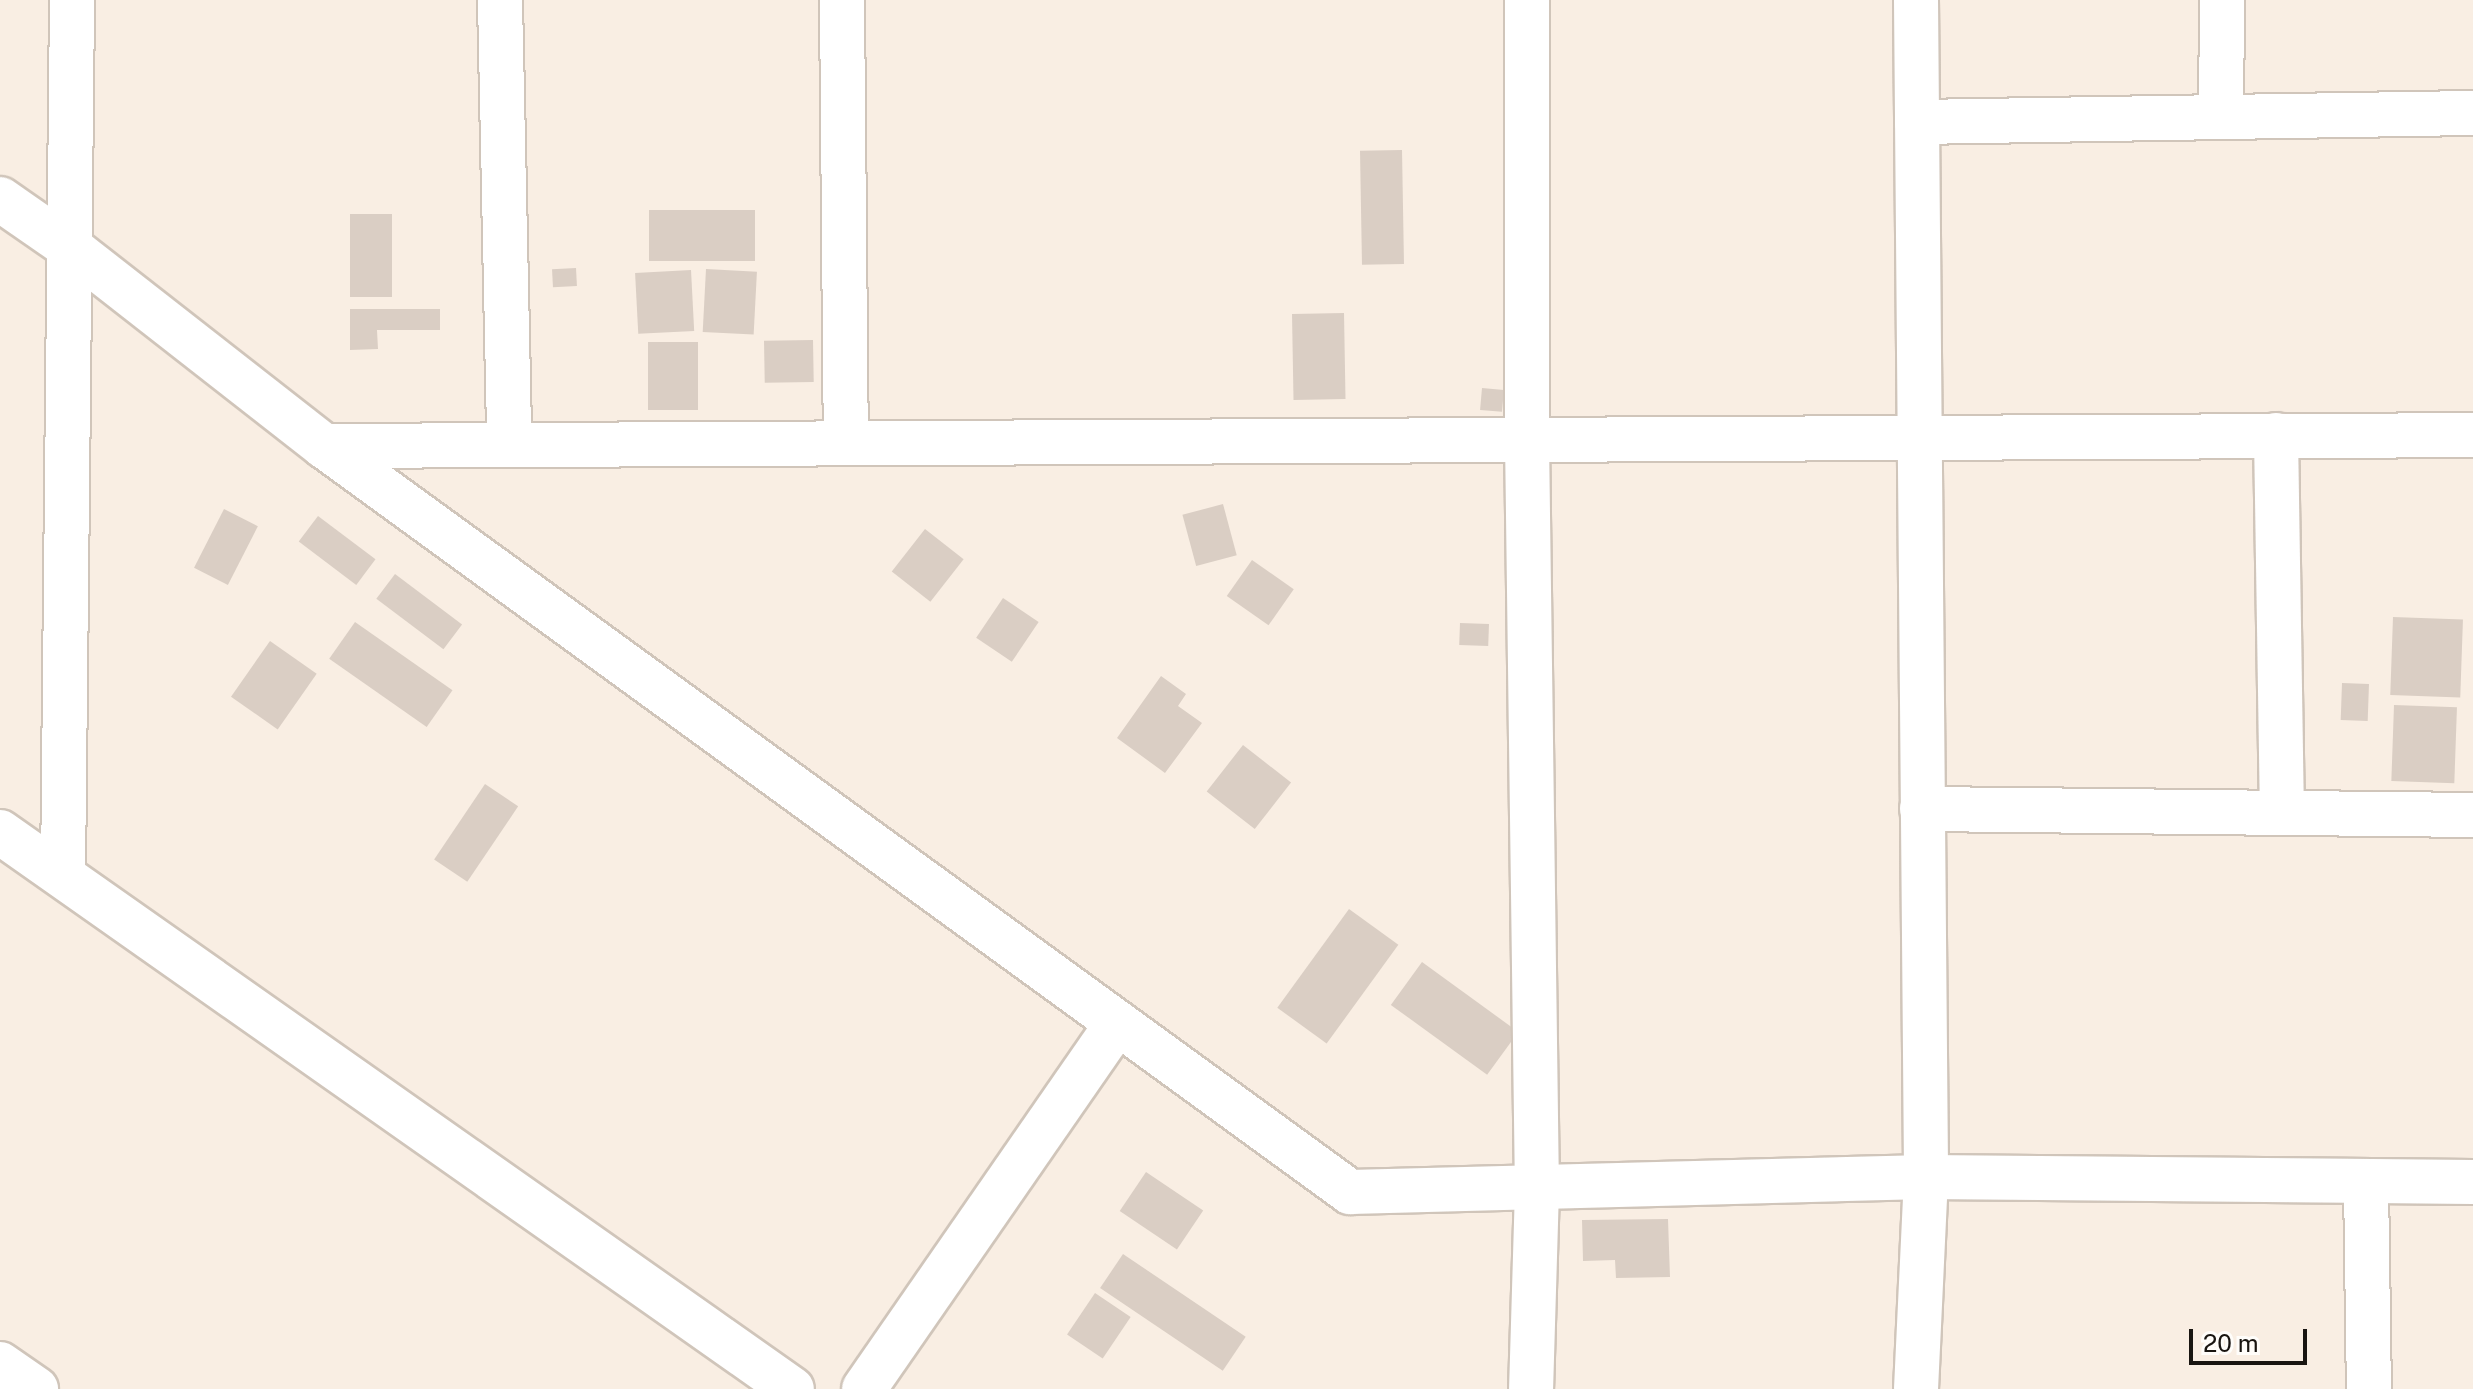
<!DOCTYPE html>
<html>
<head>
<meta charset="utf-8">
<style>
	body { margin:0 }
	#map { position:relative; width:2473px; height:1389px; overflow:hidden; background:#f9eee3; font-family:"Public Sans",sans-serif }
	div>[style] { position:absolute }
	[style*='--x'] { left:calc(var(--x)*1px); top:calc(var(--y)*1px); width:calc(var(--w)*1px); rotate:calc(var(--a)*1deg) }
	.building>* { inset:0; background:#dacec4; transform-origin:0 0 }
	.roads { filter:drop-shadow(2px 0 #d0c5ba) drop-shadow(-2px 0 #d0c5ba) drop-shadow(0 2px #d0c5ba) drop-shadow(0 -2px #d0c5ba) }
	.minor>* { height:44px; margin:-22px; padding:0 22px; transform-origin:22px; border-radius:22px; background:#fff }
	span { translate:-50% -50%; white-space:nowrap; text-align:center; line-height:1.15; -webkit-text-stroke:6px #fffdfa; paint-order:stroke }
	.scale { position:absolute; left:2189px; top:1329px; width:118px; height:36px; box-sizing:border-box; border:4px solid #191511; border-top:0; padding-left:10px; font-size:24px; line-height:28px; white-space:nowrap; color:#191511; -webkit-text-stroke:6px #fffdfa; paint-order:stroke }
</style>
</head>
<body>
<div id="map">
	<div class="building">
		<i style="left:1402px;top:150px;width:114px;height:42px;rotate:89deg"></i>
		<i style="left:649px;top:210px;width:106px;height:51px"></i>
		<i style="left:350px;top:214px;width:42px;height:83px"></i>
		<i style="left:576px;top:268px;width:18px;height:24px;rotate:87deg"></i>
		<i style="left:706px;top:269px;width:51px;height:63px;rotate:3deg"></i>
		<i style="left:691px;top:270px;width:61px;height:56px;rotate:87deg"></i>
		<i style="clip-path:polygon(350px 309px,440px 309px,440px 330px,377px 330px,378px 349px,350px 350px)"></i>
		<i style="left:1344px;top:313px;width:86px;height:52px;rotate:89deg"></i>
		<i style="left:813px;top:340px;width:42px;height:49px;rotate:89deg"></i>
		<i style="left:648px;top:342px;width:50px;height:68px"></i>
		<i style="left:1482px;top:388px;width:22px;height:22px;rotate:5deg"></i>
		<i style="left:1223px;top:504px;width:53px;height:42px;rotate:75deg"></i>
		<i style="left:224px;top:509px;width:38px;height:66px;rotate:27deg"></i>
		<i style="left:318px;top:516px;width:72px;height:32px;rotate:37deg"></i>
		<i style="left:925px;top:529px;width:49px;height:54px;rotate:38deg"></i>
		<i style="left:1252px;top:560px;width:51px;height:44px;rotate:35deg"></i>
		<i style="left:395px;top:574px;width:84px;height:31px;rotate:37deg"></i>
		<i style="left:1003px;top:598px;width:43px;height:48px;rotate:34deg"></i>
		<i style="left:2393px;top:617px;width:70px;height:78px;rotate:2deg"></i>
		<i style="left:355px;top:622px;width:119px;height:45px;rotate:35deg"></i>
		<i style="left:1460px;top:623px;width:29px;height:22px;rotate:2deg"></i>
		<i style="left:270px;top:641px;width:57px;height:68px;rotate:35deg"></i>
		<i style="clip-path:polygon(1161px 676px,1186px 694px,1178px 706px,1202px 723px,1165px 773px,1117px 738px)"></i>
		<i style="left:2342px;top:683px;width:27px;height:37px;rotate:2deg"></i>
		<i style="left:2394px;top:705px;width:63px;height:76px;rotate:2deg"></i>
		<i style="left:1243px;top:745px;width:61px;height:59px;rotate:38deg"></i>
		<i style="left:485px;top:784px;width:40px;height:91px;rotate:34deg"></i>
		<i style="left:1349px;top:909px;width:61px;height:122px;rotate:36deg"></i>
		<i style="left:1422px;top:962px;width:119px;height:53px;rotate:36deg"></i>
		<i style="left:1146px;top:1172px;width:69px;height:47px;rotate:34deg"></i>
		<i style="clip-path:polygon(1668px 1219px,1670px 1277px,1616px 1278px,1615px 1260px,1583px 1261px,1582px 1220px)"></i>
		<i style="left:1123px;top:1254px;width:148px;height:41px;rotate:34deg"></i>
		<i style="left:1095px;top:1293px;width:43px;height:50px;rotate:34deg"></i>
	</div>
	<div class="roads">
		<div class="minor">
			<i style="--x:500;--y:0;--w:445;--a:88.8"></i>
			<i style="--x:842;--y:0;--w:443;--a:89.5"></i>
			<i style="--x:1527;--y:0;--w:439;--a:90"></i>
			<i style="--x:1527;--y:439;--w:750;--a:89.24"></i>
			<i style="--x:1537;--y:1189;--w:200;--a:91.7"></i>
			<i style="--x:1916;--y:0;--w:1177;--a:89.51"></i>
			<i style="--x:1926;--y:1177;--w:212;--a:92.7"></i>
			<i style="--x:2221;--y:117;--w:117;--a:-89.5"></i>
			<i style="--x:1917;--y:122;--w:556;--a:-0.93"></i>
			<i style="--x:0;--y:199;--w:88;--a:34.8"></i>
			<i style="--x:72;--y:249;--w:320;--a:38"></i>
			<i style="--x:324;--y:446;--w:1269;--a:36.02"></i>
			<i style="--x:1350;--y:1192;--w:576;--a:-1.49"></i>
			<i style="--x:1926;--y:1177;--w:547;--a:0.52"></i>
			<i style="--x:2276;--y:435;--w:378;--a:89.1"></i>
			<i style="--x:324;--y:446;--w:2149;--a:-0.29"></i>
			<i style="--x:1922;--y:809;--w:551;--a:0.62"></i>
			<i style="--x:0;--y:832;--w:968;--a:35.12"></i>
			<i style="--x:63;--y:875;--w:875;--a:-89.41"></i>
			<i style="--x:2366;--y:1181;--w:208;--a:89.2"></i>
			<i style="--x:0;--y:1364;--w:44;--a:34.8"></i>
			<i style="--x:864;--y:1389;--w:445;--a:-55.3"></i>
		</div>
	</div>
	<div class="scale">20 m</div>
</div>
</body>
</html>
